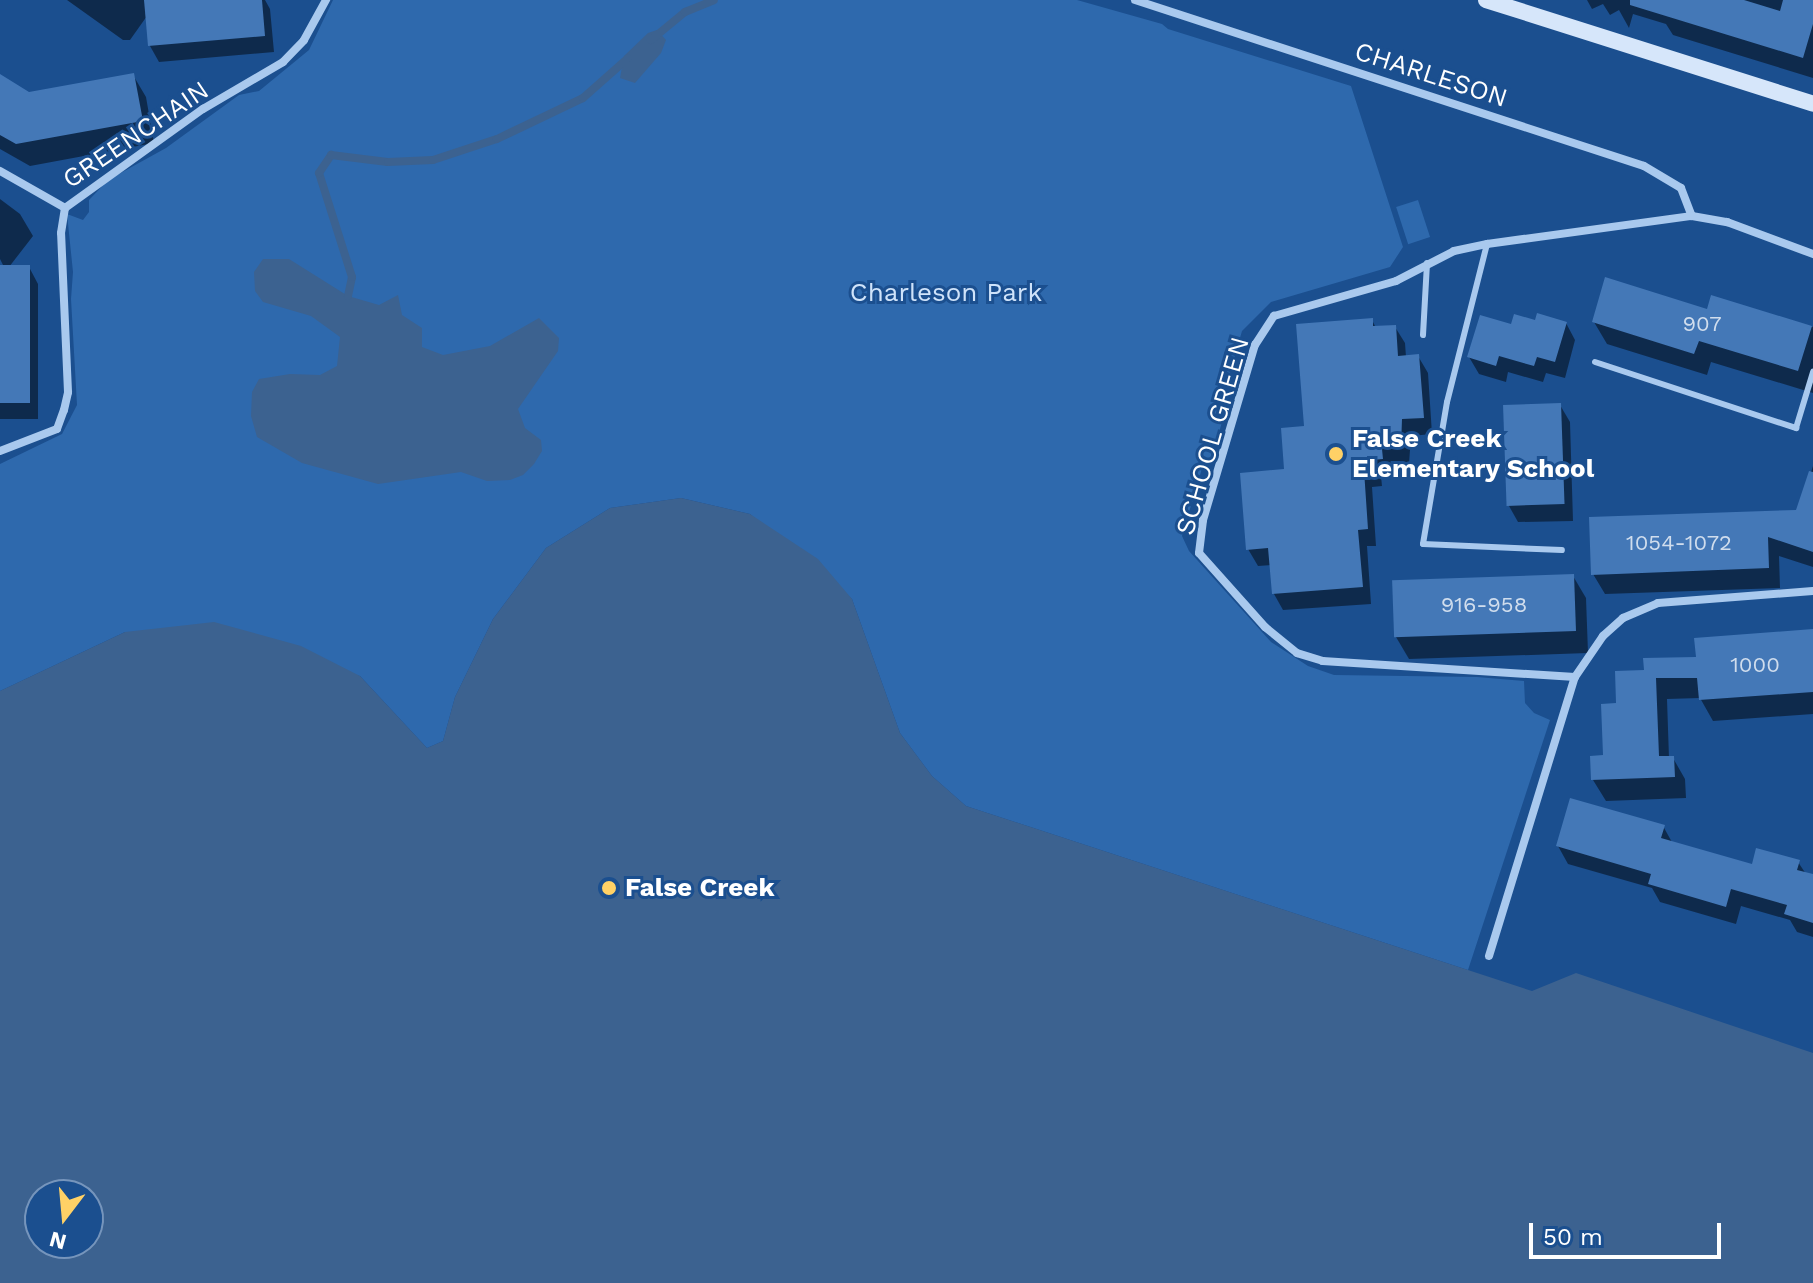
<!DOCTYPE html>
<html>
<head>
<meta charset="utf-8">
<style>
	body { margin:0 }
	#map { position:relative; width:1813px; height:1283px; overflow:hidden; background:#1b4f8f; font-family:"Work Sans",sans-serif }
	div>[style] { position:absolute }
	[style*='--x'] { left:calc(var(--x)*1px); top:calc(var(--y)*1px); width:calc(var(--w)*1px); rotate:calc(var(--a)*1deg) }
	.green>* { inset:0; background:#2e69ad; transform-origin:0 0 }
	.water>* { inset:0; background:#3c6290 }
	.shadow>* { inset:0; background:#0007 }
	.stream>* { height:8px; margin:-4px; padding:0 4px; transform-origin:4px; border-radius:4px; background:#3c6290 }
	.building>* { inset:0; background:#4478b7; transform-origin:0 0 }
	.lane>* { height:6px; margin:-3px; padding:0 3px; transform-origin:3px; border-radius:3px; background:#a9c9ee }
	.street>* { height:8px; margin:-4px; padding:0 4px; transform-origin:4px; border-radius:4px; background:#a9c9ee }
	.secondary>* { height:16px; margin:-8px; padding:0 8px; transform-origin:8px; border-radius:8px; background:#d6e6fa }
	.dots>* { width:22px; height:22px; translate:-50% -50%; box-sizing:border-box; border:4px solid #1b4f8f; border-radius:50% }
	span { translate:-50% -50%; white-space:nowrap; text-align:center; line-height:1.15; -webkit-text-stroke:6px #1b4f8f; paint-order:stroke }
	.number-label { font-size:22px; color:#d0dded }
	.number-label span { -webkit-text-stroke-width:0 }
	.street-label { font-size:26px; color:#fff }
	.park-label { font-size:26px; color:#cfe3fa }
	.poi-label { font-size:26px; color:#fff; font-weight:700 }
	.left { translate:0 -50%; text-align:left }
	.north { position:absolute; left:24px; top:1179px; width:80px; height:80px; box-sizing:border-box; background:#1b4f8f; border:2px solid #7695bc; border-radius:50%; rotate:196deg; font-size:22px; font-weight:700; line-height:32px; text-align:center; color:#fff }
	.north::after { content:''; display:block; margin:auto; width:28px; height:36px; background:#ffd166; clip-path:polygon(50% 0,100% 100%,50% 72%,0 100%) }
	.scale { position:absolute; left:1529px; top:1223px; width:192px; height:36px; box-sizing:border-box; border:4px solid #fff; border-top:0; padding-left:10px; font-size:24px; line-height:28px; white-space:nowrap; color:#fff; -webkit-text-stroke:6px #1b4f8f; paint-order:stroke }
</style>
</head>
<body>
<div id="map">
	<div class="green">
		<i style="clip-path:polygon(333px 0,1077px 0,1162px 24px,1168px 29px,1351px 86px,1403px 247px,1390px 267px,1271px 302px,1242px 331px,1224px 394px,1229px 396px,1210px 466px,1203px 465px,1182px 536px,1189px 551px,1271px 642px,1308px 666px,1334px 675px,1477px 677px,1524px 681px,1525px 703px,1534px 713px,1550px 720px,1468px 970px,966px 806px,932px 776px,900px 733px,852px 599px,750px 514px,681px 498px,610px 508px,546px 548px,493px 619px,455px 697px,443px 741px,427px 748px,360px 676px,125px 632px,0 691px,0 464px,62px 434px,77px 405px,71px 299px,73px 272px,67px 214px,83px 220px,89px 212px,89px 200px,108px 180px,166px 148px,239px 95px,259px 91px,309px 50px)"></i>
		<i style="left:1418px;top:200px;width:39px;height:23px;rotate:72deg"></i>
	</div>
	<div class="water">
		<i style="clip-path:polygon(657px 30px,666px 40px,661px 53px,635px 83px,620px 78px,624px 56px,648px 33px)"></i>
		<i style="clip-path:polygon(263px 259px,289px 259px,348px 296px,379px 305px,398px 295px,402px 315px,422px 328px,422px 347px,443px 355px,490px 346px,539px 318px,559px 338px,558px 351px,518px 409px,525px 428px,541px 440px,542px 451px,534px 464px,523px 475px,510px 480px,487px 481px,461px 472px,378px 484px,302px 463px,257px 437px,251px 416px,252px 392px,259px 379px,290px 374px,320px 375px,337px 366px,340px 337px,311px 316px,263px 302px,255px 291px,254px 272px)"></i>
		<i style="clip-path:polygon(evenodd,681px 498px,750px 514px,818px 559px,852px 599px,900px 733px,932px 776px,966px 806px,1532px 991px,1576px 973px,1813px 1053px,1813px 1283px,0 1283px,0 691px,125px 632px,214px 622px,301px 646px,360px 676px,427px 748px,443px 741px,455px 697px,493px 619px,546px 548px,610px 508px,681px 498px,40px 1195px,88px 1195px,88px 1243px,40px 1243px,40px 1195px)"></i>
	</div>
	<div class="shadow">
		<i style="clip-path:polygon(67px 0,265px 0,270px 9px,274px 52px,159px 62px,150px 46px,147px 16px,130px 40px,123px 40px)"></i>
		<i style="clip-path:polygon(1587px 0,1813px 0,1813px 78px,1673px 35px,1666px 24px,1633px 14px,1629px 28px,1619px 10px,1610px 15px,1603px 4px,1592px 9px)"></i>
		<i style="clip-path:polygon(133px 75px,146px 97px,154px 143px,30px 166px,0 149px,0 77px,28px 94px)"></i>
		<i style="clip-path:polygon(0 199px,20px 214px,33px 236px,9px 267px,29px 267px,38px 284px,38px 419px,0 419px,0 267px,4px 267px,0 259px)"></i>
		<i style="clip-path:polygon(1713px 297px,1813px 327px,1813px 393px,1711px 362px,1707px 375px,1607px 344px,1594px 322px,1708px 311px)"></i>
		<i style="clip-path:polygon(1372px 320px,1376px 328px,1395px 327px,1405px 343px,1406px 357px,1418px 356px,1428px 373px,1432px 434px,1411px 436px,1409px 464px,1390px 466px,1391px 475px,1381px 476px,1382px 486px,1372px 487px,1376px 546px,1367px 546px,1371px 604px,1283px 610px,1274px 594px,1272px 565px,1258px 566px,1248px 549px,1306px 428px)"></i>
		<i style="clip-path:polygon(1537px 322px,1566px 323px,1575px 340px,1565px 378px,1546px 373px,1543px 382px,1508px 372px,1506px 382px,1479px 374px,1469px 357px,1513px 326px)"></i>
		<i style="clip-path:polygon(1560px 405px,1570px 422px,1573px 521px,1518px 522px,1509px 506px)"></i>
		<i style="clip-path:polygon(1813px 466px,1813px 567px,1779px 556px,1780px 588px,1605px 594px,1593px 574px,1798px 512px)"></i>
		<i style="clip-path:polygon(1573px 576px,1586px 598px,1588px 653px,1409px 659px,1396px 637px)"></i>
		<i style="clip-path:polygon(1813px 631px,1813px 714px,1713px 721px,1700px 698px,1667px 699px,1669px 758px,1673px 758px,1685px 779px,1686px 798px,1606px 801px,1593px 780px,1605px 757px,1618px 705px,1646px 672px)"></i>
		<i style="clip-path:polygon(1663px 826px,1673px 844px,1753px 867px,1798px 862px,1806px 874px,1813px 876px,1813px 937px,1797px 932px,1790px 920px,1741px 906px,1736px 924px,1660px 902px,1652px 888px,1568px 864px,1558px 846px)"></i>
	</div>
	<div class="stream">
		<i style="--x:651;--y:40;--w:44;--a:-39.5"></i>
		<i style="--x:685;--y:12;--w:31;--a:-22"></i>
		<i style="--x:348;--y:296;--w:19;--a:-78"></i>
		<i style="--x:352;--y:277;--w:109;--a:-107.6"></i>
		<i style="--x:319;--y:173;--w:22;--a:-56"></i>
		<i style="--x:331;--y:155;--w:57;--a:7"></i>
		<i style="--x:388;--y:162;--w:45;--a:-2.5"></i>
		<i style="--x:433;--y:160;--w:67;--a:-18.2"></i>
		<i style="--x:497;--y:139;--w:95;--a:-25.5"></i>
		<i style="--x:583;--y:98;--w:60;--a:-41.6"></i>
	</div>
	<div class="building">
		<i style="clip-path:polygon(144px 0,262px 0,265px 36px,148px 46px)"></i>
		<i style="clip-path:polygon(1630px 0,1744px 0,1780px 11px,1783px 0,1813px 0,1813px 24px,1803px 58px,1630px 5px)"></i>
		<i style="clip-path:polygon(134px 73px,143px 121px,16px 144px,0 135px,0 74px,29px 92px)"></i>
		<i style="left:0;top:265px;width:30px;height:138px"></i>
		<i style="clip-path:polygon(1605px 277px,1707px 309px,1711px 295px,1812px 326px,1798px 371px,1699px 341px,1694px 354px,1592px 322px)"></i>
		<i style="clip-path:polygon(1537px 313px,1567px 322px,1555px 362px,1537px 357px,1534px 366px,1499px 356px,1496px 366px,1467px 357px,1480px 315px,1511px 324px,1514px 314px,1535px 320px)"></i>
		<i style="clip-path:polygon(1373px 318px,1373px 326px,1396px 325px,1398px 356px,1419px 354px,1424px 418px,1402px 419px,1401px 448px,1382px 449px,1383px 459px,1372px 460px,1373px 469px,1364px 470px,1368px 529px,1358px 530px,1363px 587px,1272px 594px,1268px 548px,1246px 550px,1240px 473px,1284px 469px,1281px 428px,1304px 426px,1296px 324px)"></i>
		<i style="left:1561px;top:403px;width:101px;height:58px;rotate:88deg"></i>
		<i style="clip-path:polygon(1809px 471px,1813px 472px,1813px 552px,1768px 537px,1769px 568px,1591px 575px,1589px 517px,1796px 510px)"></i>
		<i style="left:1574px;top:574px;width:57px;height:182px;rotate:88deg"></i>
		<i style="clip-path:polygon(1813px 629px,1813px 692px,1699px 700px,1697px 678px,1656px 678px,1659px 756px,1674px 756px,1675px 777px,1591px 780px,1590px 756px,1603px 755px,1601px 704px,1616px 703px,1615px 671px,1644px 670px,1643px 658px,1696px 657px,1694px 638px)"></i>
		<i style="clip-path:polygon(1570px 798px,1665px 825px,1661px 838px,1752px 864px,1756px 848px,1800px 860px,1797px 870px,1813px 874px,1813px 923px,1784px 914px,1787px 905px,1731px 889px,1726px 907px,1648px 884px,1651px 874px,1556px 846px)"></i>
	</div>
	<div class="lane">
		<i style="--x:1487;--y:244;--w:163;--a:104.2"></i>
		<i style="--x:1447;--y:402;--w:144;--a:99.6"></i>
		<i style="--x:1423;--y:544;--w:139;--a:2.5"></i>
		<i style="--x:1423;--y:335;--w:72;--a:-86.8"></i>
		<i style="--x:1595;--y:362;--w:212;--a:18.2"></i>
		<i style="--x:1796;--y:428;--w:59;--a:-73.1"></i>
	</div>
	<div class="street">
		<i style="--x:1135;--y:0;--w:535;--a:18.06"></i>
		<i style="--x:1644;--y:166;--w:43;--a:30.7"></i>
		<i style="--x:1681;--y:188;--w:30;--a:69"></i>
		<i style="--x:0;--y:171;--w:75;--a:29.6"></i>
		<i style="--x:0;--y:451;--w:61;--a:-21.1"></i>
		<i style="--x:57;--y:429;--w:20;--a:-70"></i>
		<i style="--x:64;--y:410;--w:18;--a:-77"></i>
		<i style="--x:68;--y:392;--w:159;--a:-92.5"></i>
		<i style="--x:61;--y:233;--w:25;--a:-81"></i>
		<i style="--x:65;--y:208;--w:170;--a:-35.7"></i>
		<i style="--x:203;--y:109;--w:93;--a:-30.4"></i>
		<i style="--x:283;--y:62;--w:30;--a:-46"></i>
		<i style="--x:304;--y:40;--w:46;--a:-61.2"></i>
		<i style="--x:1575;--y:677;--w:253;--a:-176.4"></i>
		<i style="--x:1323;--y:661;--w:27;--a:-163"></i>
		<i style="--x:1297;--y:653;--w:41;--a:-140.9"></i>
		<i style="--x:1265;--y:627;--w:99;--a:-131.7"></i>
		<i style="--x:1199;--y:553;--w:33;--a:-83"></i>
		<i style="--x:1203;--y:520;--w:183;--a:-73.5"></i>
		<i style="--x:1255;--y:345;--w:35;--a:-57"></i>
		<i style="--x:1274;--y:316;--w:127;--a:-16"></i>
		<i style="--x:1396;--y:281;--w:65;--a:-27.3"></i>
		<i style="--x:1454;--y:251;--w:34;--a:-12"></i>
		<i style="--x:1487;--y:244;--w:207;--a:-7.8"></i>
		<i style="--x:1692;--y:216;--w:36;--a:10"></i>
		<i style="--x:1727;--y:222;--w:92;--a:20.4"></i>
		<i style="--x:1489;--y:956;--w:292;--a:-72.9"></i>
		<i style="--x:1575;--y:677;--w:50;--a:-55.7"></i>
		<i style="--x:1603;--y:636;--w:27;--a:-42"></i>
		<i style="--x:1623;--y:618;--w:38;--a:-23"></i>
		<i style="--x:1658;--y:603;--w:155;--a:-4.4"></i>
	</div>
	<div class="secondary">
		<i style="--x:1486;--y:0;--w:343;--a:17.6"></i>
	</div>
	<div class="dots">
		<i style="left:1336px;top:454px;background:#ffd166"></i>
		<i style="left:609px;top:888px;background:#ffd166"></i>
	</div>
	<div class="number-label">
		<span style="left:1702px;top:324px">907</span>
		<span style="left:1679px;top:543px">1054-1072</span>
		<span style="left:1484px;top:605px">916-958</span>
		<span style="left:1755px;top:665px">1000</span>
	</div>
	<div class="street-label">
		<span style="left:1431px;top:75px;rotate:18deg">CHARLESON</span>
		<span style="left:136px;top:135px;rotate:-34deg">GREENCHAIN</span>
		<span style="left:1213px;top:436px;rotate:-74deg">SCHOOL GREEN</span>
	</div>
	<div class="park-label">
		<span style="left:946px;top:293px">Charleson Park</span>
	</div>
	<div class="poi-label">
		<span class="left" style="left:1352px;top:454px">False Creek<br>Elementary School</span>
		<span class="left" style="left:625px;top:888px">False Creek</span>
	</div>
	<div class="north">N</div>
	<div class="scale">50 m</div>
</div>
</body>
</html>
